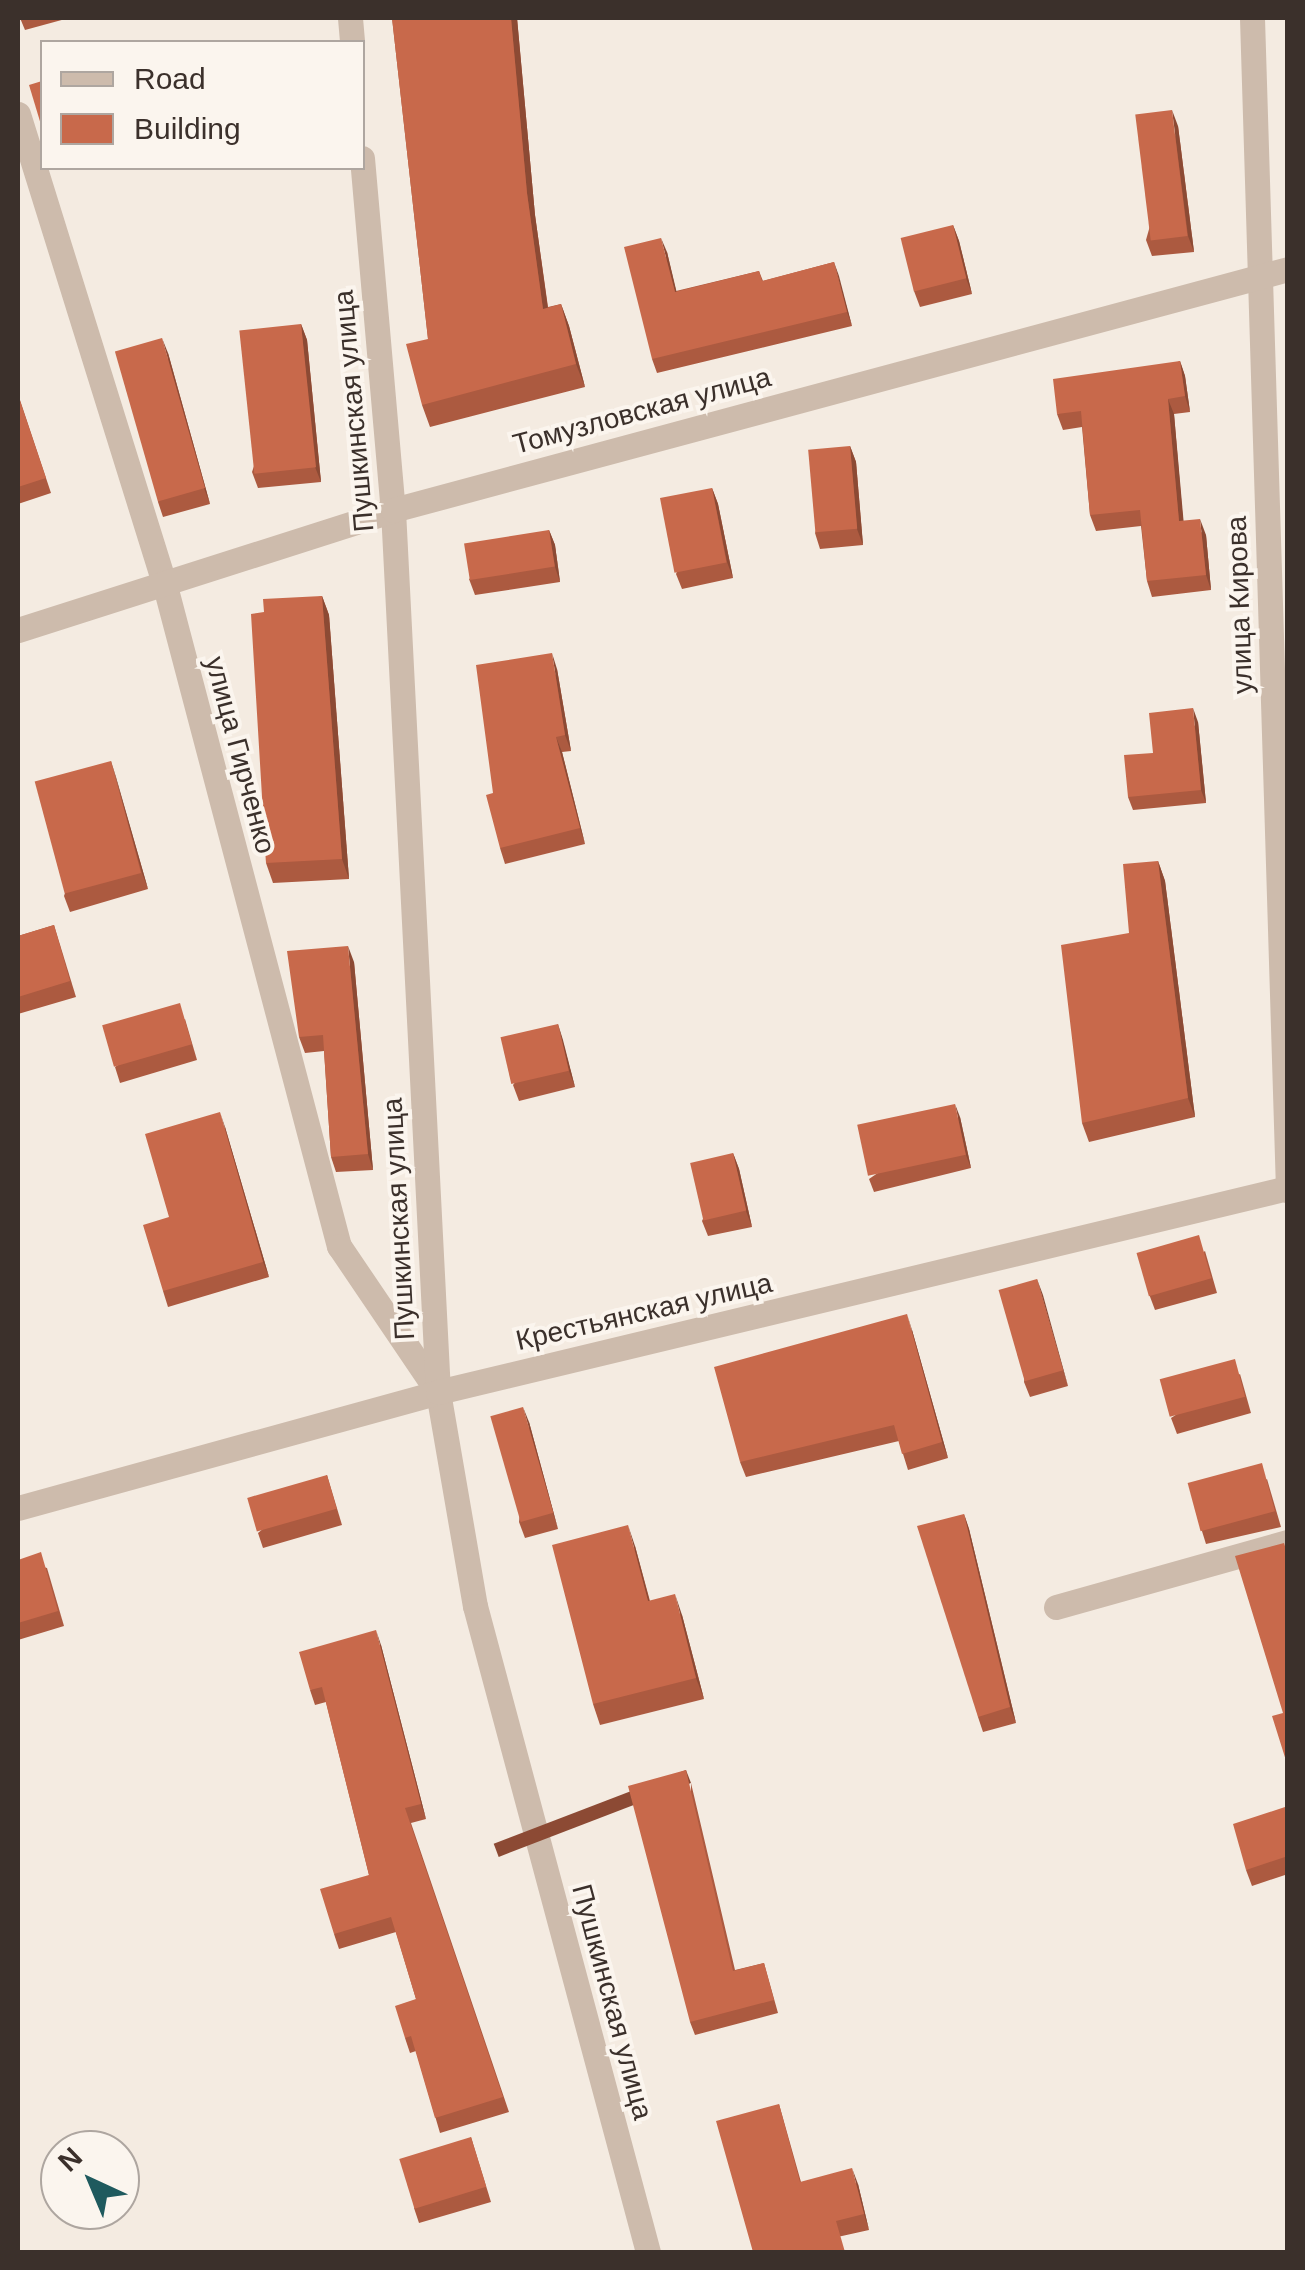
<!DOCTYPE html>
<html>
<head>
<meta charset="utf-8">
<style>
	body { margin:0 }
	#map { position:relative; width:1305px; height:2270px; overflow:hidden; background:#f4ebe1; font-family:Helvetica,sans-serif }
	div>[style] { position:absolute }
	[style*='--x'] { left:calc(var(--x)*1px); top:calc(var(--y)*1px); width:calc(var(--w)*1px); rotate:calc(var(--a)*1deg) }
	.minor>* { height:25px; margin:-12.5px; padding:0 12.5px; transform-origin:12.5px; border-radius:12.5px; background:#cdbbac }
	.wall>* { inset:0; background:#ac5a40 }
	.shaded-wall>* { inset:0; background:#8c4a34; transform-origin:0 0 }
	.building>* { inset:0; background:#c8694b; transform-origin:0 0 }
	span { translate:-50% -50%; white-space:nowrap; text-align:center; line-height:1.15; -webkit-text-stroke:8px #fbf5ee; paint-order:stroke }
	.street-label { font-size:28px; color:#3b302b }
	.frame { position:absolute; inset:0; border:20px solid #3b302b; pointer-events:none }
	.legend { position:absolute; left:40px; top:40px; width:325px; height:130px; box-sizing:border-box; background:#fbf5ee; border:2px solid #aea6a0; margin:0; padding:12px 18px; list-style:none; font-size:30px; color:#3b302b }
	.legend li { display:flex; align-items:center; gap:20px; height:50px }
	.legend b { width:50px; border:2px solid #aea6a0 }
	.north { position:absolute; left:40px; top:2130px; width:100px; height:100px; box-sizing:border-box; background:#fbf5ee; border:2px solid #aea6a0; border-radius:50%; rotate:316deg; font-size:28px; font-weight:700; line-height:40px; text-align:center; color:#3b302b }
	.north::after { content:''; display:block; margin:auto; width:35px; height:45px; background:#1f5a5e; clip-path:polygon(50% 0,100% 100%,50% 72%,0 100%) }
</style>
</head>
<body>
<div id="map">
	<div class="minor">
		<i style="--x:350;--y:18;--w:24;--a:85"></i>
		<i style="--x:1252;--y:18;--w:1173;--a:88.24"></i>
		<i style="--x:18;--y:114;--w:490;--a:72.7"></i>
		<i style="--x:164;--y:582;--w:687;--a:75.24"></i>
		<i style="--x:339;--y:1246;--w:176;--a:55.9"></i>
		<i style="--x:362;--y:158;--w:353;--a:85"></i>
		<i style="--x:393;--y:510;--w:883;--a:87.08"></i>
		<i style="--x:438;--y:1392;--w:217;--a:80.2"></i>
		<i style="--x:475;--y:1606;--w:669;--a:75.01"></i>
		<i style="--x:18;--y:630;--w:394;--a:-17.7"></i>
		<i style="--x:393;--y:510;--w:927;--a:-15.07"></i>
		<i style="--x:18;--y:1508;--w:436;--a:-15.4"></i>
		<i style="--x:438;--y:1392;--w:874;--a:-13.5"></i>
		<i style="--x:1056;--y:1607;--w:241;--a:-15.7"></i>
	</div>
	<div class="wall">
		<i style="clip-path:polygon(20px 18px,69px 18px,25px 30px)"></i>
		<i style="clip-path:polygon(392px 18px,517px 18px,535px 215px,548px 307px,561px 304px,569px 326px,585px 387px,430px 427px,422px 405px,428px 339px)"></i>
		<i style="clip-path:polygon(1178px 126px,1194px 252px,1152px 256px,1146px 240px)"></i>
		<i style="clip-path:polygon(953px 225px,959px 241px,972px 294px,920px 307px,914px 291px)"></i>
		<i style="clip-path:polygon(667px 252px,676px 291px,759px 271px,763px 281px,834px 262px,852px 326px,657px 373px,652px 359px)"></i>
		<i style="clip-path:polygon(301px 324px,307px 340px,321px 482px,258px 488px,252px 472px)"></i>
		<i style="clip-path:polygon(168px 353px,210px 504px,163px 517px,158px 502px)"></i>
		<i style="clip-path:polygon(1180px 361px,1185px 376px,1190px 412px,1174px 414px,1183px 521px,1206px 535px,1211px 590px,1152px 597px,1147px 581px,1141px 526px,1096px 531px,1090px 515px,1082px 427px,1063px 430px,1057px 414px)"></i>
		<i style="clip-path:polygon(18px 394px,51px 493px,18px 504px)"></i>
		<i style="clip-path:polygon(850px 446px,856px 462px,863px 545px,820px 549px,815px 533px)"></i>
		<i style="clip-path:polygon(712px 488px,718px 504px,733px 578px,682px 589px,676px 574px)"></i>
		<i style="clip-path:polygon(549px 530px,555px 545px,560px 582px,475px 595px,469px 579px)"></i>
		<i style="clip-path:polygon(322px 596px,329px 615px,349px 879px,273px 883px,266px 863px,264px 612px)"></i>
		<i style="clip-path:polygon(557px 669px,571px 751px,562px 752px,585px 844px,505px 864px,500px 848px)"></i>
		<i style="clip-path:polygon(1198px 722px,1206px 803px,1133px 810px,1128px 797px)"></i>
		<i style="clip-path:polygon(111px 761px,148px 889px,70px 912px,64px 896px)"></i>
		<i style="clip-path:polygon(1158px 861px,1165px 881px,1195px 1117px,1089px 1142px,1082px 1123px,1129px 933px)"></i>
		<i style="clip-path:polygon(54px 925px,76px 997px,18px 1014px,18px 936px)"></i>
		<i style="clip-path:polygon(354px 962px,373px 1170px,336px 1172px,331px 1157px,324px 1051px,305px 1053px,299px 1037px)"></i>
		<i style="clip-path:polygon(185px 1019px,197px 1060px,120px 1083px,115px 1067px)"></i>
		<i style="clip-path:polygon(558px 1024px,575px 1087px,519px 1101px,513px 1085px)"></i>
		<i style="clip-path:polygon(960px 1117px,971px 1168px,874px 1192px,869px 1179px)"></i>
		<i style="clip-path:polygon(225px 1127px,269px 1277px,168px 1307px,163px 1291px,169px 1217px)"></i>
		<i style="clip-path:polygon(733px 1153px,739px 1169px,752px 1227px,708px 1236px,702px 1221px)"></i>
		<i style="clip-path:polygon(1205px 1251px,1217px 1293px,1155px 1310px,1149px 1294px)"></i>
		<i style="clip-path:polygon(1037px 1279px,1068px 1386px,1030px 1397px,1024px 1382px)"></i>
		<i style="clip-path:polygon(912px 1330px,948px 1458px,908px 1470px,899px 1441px,746px 1477px,740px 1462px)"></i>
		<i style="clip-path:polygon(1240px 1374px,1251px 1413px,1177px 1434px,1171px 1418px)"></i>
		<i style="clip-path:polygon(529px 1422px,558px 1529px,525px 1538px,519px 1522px)"></i>
		<i style="clip-path:polygon(327px 1475px,342px 1525px,263px 1548px,258px 1533px)"></i>
		<i style="clip-path:polygon(1267px 1479px,1281px 1527px,1206px 1544px,1201px 1528px)"></i>
		<i style="clip-path:polygon(964px 1514px,969px 1529px,1016px 1723px,983px 1732px,978px 1717px)"></i>
		<i style="clip-path:polygon(635px 1546px,650px 1601px,682px 1615px,704px 1699px,600px 1725px,593px 1704px)"></i>
		<i style="clip-path:polygon(18px 1560px,47px 1568px,64px 1626px,18px 1640px)"></i>
		<i style="clip-path:polygon(381px 1645px,426px 1819px,411px 1823px,509px 2112px,440px 2133px,416px 2051px,410px 2053px,405px 2038px,416px 1999px,396px 1932px,339px 1949px,334px 1934px,369px 1875px,326px 1702px,315px 1705px,310px 1690px)"></i>
		<i style="clip-path:polygon(691px 1783px,735px 1970px,764px 1963px,778px 2013px,695px 2035px,690px 2022px)"></i>
		<i style="clip-path:polygon(1288px 1806px,1288px 1874px,1252px 1886px,1246px 1870px)"></i>
		<i style="clip-path:polygon(779px 2104px,801px 2182px,858px 2184px,869px 2230px,842px 2236px,753px 2252px)"></i>
		<i style="clip-path:polygon(471px 2137px,491px 2202px,419px 2223px,414px 2208px)"></i>
	</div>
	<div class="shaded-wall">
		<i style="clip-path:polygon(511px 18px,517px 18px,535px 215px,551px 331px,543px 309px,527px 193px)"></i>
		<i style="clip-path:polygon(1172px 110px,1178px 126px,1194px 252px,1188px 236px)"></i>
		<i style="clip-path:polygon(953px 225px,959px 241px,972px 294px,966px 278px)"></i>
		<i style="clip-path:polygon(661px 238px,667px 252px,680px 306px,675px 292px)"></i>
		<i style="clip-path:polygon(834px 262px,839px 276px,852px 326px,847px 312px)"></i>
		<i style="clip-path:polygon(561px 304px,569px 326px,585px 387px,576px 364px)"></i>
		<i style="clip-path:polygon(301px 324px,307px 340px,321px 482px,315px 467px)"></i>
		<i style="clip-path:polygon(162px 338px,168px 353px,210px 504px,204px 488px)"></i>
		<i style="clip-path:polygon(1180px 361px,1185px 376px,1190px 412px,1185px 396px)"></i>
		<i style="clip-path:polygon(1168px 399px,1174px 414px,1185px 537px,1179px 521px)"></i>
		<i style="clip-path:polygon(850px 446px,856px 462px,863px 545px,857px 529px)"></i>
		<i style="clip-path:polygon(712px 488px,718px 504px,733px 578px,727px 562px)"></i>
		<i style="clip-path:polygon(1200px 519px,1206px 535px,1211px 590px,1206px 575px)"></i>
		<i style="clip-path:polygon(549px 530px,555px 545px,560px 582px,555px 567px)"></i>
		<i style="clip-path:polygon(322px 596px,329px 615px,349px 879px,342px 859px)"></i>
		<i style="clip-path:polygon(552px 653px,557px 669px,571px 751px,565px 735px)"></i>
		<i style="clip-path:polygon(1193px 708px,1198px 722px,1206px 803px,1201px 790px)"></i>
		<i style="clip-path:polygon(556px 737px,562px 752px,585px 844px,580px 828px)"></i>
		<i style="clip-path:polygon(111px 761px,116px 777px,148px 889px,142px 873px)"></i>
		<i style="clip-path:polygon(1158px 861px,1165px 881px,1195px 1117px,1188px 1098px)"></i>
		<i style="clip-path:polygon(348px 946px,354px 962px,373px 1170px,368px 1154px)"></i>
		<i style="clip-path:polygon(558px 1024px,563px 1040px,575px 1087px,569px 1071px)"></i>
		<i style="clip-path:polygon(955px 1104px,960px 1117px,971px 1168px,966px 1155px)"></i>
		<i style="clip-path:polygon(220px 1112px,225px 1127px,269px 1277px,263px 1262px)"></i>
		<i style="clip-path:polygon(733px 1153px,739px 1169px,752px 1227px,746px 1211px)"></i>
		<i style="clip-path:polygon(1037px 1279px,1043px 1295px,1068px 1386px,1063px 1370px)"></i>
		<i style="clip-path:polygon(907px 1314px,912px 1330px,948px 1458px,942px 1442px)"></i>
		<i style="clip-path:polygon(523px 1407px,529px 1422px,558px 1529px,553px 1513px)"></i>
		<i style="clip-path:polygon(964px 1514px,969px 1529px,1016px 1723px,1010px 1707px)"></i>
		<i style="clip-path:polygon(628px 1525px,635px 1546px,655px 1622px,648px 1601px)"></i>
		<i style="clip-path:polygon(675px 1594px,682px 1615px,704px 1699px,696px 1678px)"></i>
		<i style="clip-path:polygon(376px 1630px,381px 1645px,426px 1819px,421px 1804px)"></i>
		<i style="left:686px;top:1770px;width:14px;height:206px;rotate:69deg"></i>
		<i style="clip-path:polygon(852px 2168px,858px 2184px,869px 2230px,864px 2214px)"></i>
	</div>
	<div class="building">
		<i style="clip-path:polygon(392px 18px,511px 18px,527px 193px,543px 309px,561px 304px,576px 364px,422px 405px,406px 344px,428px 339px)"></i>
		<i style="clip-path:polygon(42px 81px,42px 128px,29px 85px)"></i>
		<i style="left:1172px;top:110px;width:127px;height:37px;rotate:83deg"></i>
		<i style="left:953px;top:225px;width:55px;height:54px;rotate:76deg"></i>
		<i style="clip-path:polygon(661px 238px,675px 292px,759px 271px,762px 281px,834px 262px,847px 312px,652px 359px,624px 247px)"></i>
		<i style="left:301px;top:324px;width:144px;height:62px;rotate:84deg"></i>
		<i style="left:162px;top:338px;width:156px;height:49px;rotate:74deg"></i>
		<i style="clip-path:polygon(1180px 361px,1185px 396px,1168px 399px,1179px 521px,1200px 519px,1206px 575px,1147px 581px,1140px 510px,1090px 515px,1081px 411px,1057px 414px,1053px 379px)"></i>
		<i style="clip-path:polygon(18px 395px,46px 478px,18px 487px)"></i>
		<i style="left:850px;top:446px;width:83px;height:42px;rotate:85deg"></i>
		<i style="left:712px;top:488px;width:76px;height:53px;rotate:79deg"></i>
		<i style="left:549px;top:530px;width:37px;height:86px;rotate:81deg"></i>
		<i style="clip-path:polygon(322px 596px,342px 859px,266px 863px,251px 614px,264px 612px,263px 599px)"></i>
		<i style="clip-path:polygon(552px 653px,565px 735px,556px 737px,580px 828px,500px 848px,486px 795px,493px 793px,476px 665px)"></i>
		<i style="clip-path:polygon(1193px 708px,1201px 790px,1128px 797px,1124px 755px,1153px 753px,1149px 713px)"></i>
		<i style="left:111px;top:761px;width:116px;height:79px;rotate:75deg"></i>
		<i style="clip-path:polygon(1158px 861px,1188px 1098px,1082px 1123px,1061px 945px,1129px 933px,1123px 864px)"></i>
		<i style="clip-path:polygon(54px 925px,70px 981px,18px 997px,18px 936px)"></i>
		<i style="clip-path:polygon(348px 946px,368px 1154px,331px 1157px,323px 1035px,299px 1037px,287px 951px)"></i>
		<i style="left:180px;top:1003px;width:43px;height:81px;rotate:74deg"></i>
		<i style="left:558px;top:1024px;width:48px;height:59px;rotate:77deg"></i>
		<i style="left:955px;top:1104px;width:52px;height:100px;rotate:78deg"></i>
		<i style="clip-path:polygon(220px 1112px,263px 1262px,163px 1291px,143px 1225px,169px 1217px,145px 1134px)"></i>
		<i style="left:733px;top:1153px;width:59px;height:44px;rotate:77deg"></i>
		<i style="left:1199px;top:1235px;width:45px;height:65px;rotate:74deg"></i>
		<i style="left:1037px;top:1279px;width:95px;height:40px;rotate:74deg"></i>
		<i style="clip-path:polygon(907px 1314px,942px 1442px,902px 1454px,894px 1425px,740px 1462px,714px 1367px)"></i>
		<i style="left:1235px;top:1359px;width:39px;height:78px;rotate:75deg"></i>
		<i style="left:523px;top:1407px;width:110px;height:34px;rotate:74deg"></i>
		<i style="left:1262px;top:1463px;width:50px;height:77px;rotate:75deg"></i>
		<i style="left:327px;top:1475px;width:35px;height:83px;rotate:74deg"></i>
		<i style="clip-path:polygon(964px 1514px,1010px 1707px,978px 1717px,917px 1526px)"></i>
		<i style="clip-path:polygon(628px 1525px,648px 1601px,675px 1594px,696px 1678px,593px 1704px,552px 1545px)"></i>
		<i style="clip-path:polygon(1284px 1543px,1288px 1556px,1288px 1767px,1272px 1716px,1283px 1713px,1235px 1556px)"></i>
		<i style="clip-path:polygon(41px 1552px,58px 1611px,18px 1623px,18px 1560px)"></i>
		<i style="clip-path:polygon(376px 1630px,421px 1804px,405px 1808px,503px 2097px,435px 2118px,411px 2036px,405px 2038px,395px 2006px,416px 1999px,391px 1917px,334px 1934px,320px 1889px,369px 1875px,322px 1687px,310px 1690px,299px 1652px)"></i>
		<i style="clip-path:polygon(686px 1770px,733px 1971px,764px 1963px,774px 2000px,690px 2022px,628px 1786px)"></i>
		<i style="clip-path:polygon(1288px 1806px,1288px 1856px,1246px 1870px,1233px 1824px)"></i>
		<i style="clip-path:polygon(779px 2104px,800px 2182px,852px 2168px,864px 2214px,836px 2221px,845px 2252px,753px 2252px,716px 2121px)"></i>
		<i style="left:471px;top:2137px;width:52px;height:75px;rotate:73deg"></i>
	</div>
	<div class="street-label">
		<span style="left:354px;top:411px;rotate:-95deg">Пушкинская улица</span>
		<span style="left:642px;top:411px;rotate:-15deg">Томузловская улица</span>
		<span style="left:1240px;top:605px;rotate:-92deg">улица Кирова</span>
		<span style="left:240px;top:755px;rotate:75deg">улица Гирченко</span>
		<span style="left:399px;top:1219px;rotate:-93deg">Пушкинская улица</span>
		<span style="left:644px;top:1312px;rotate:-13deg">Крестьянская улица</span>
		<span style="left:612px;top:2002px;rotate:75deg">Пушкинская улица</span>
	</div>
	<div class="frame"></div>
	<ul class="legend">
	<li><b style="height:12px;background:#cdbbac"></b>Road</li>
	<li><b style="height:28px;background:#c8694b"></b>Building</li>
	</ul>
	<div class="north">N</div>
</div>
</body>
</html>
